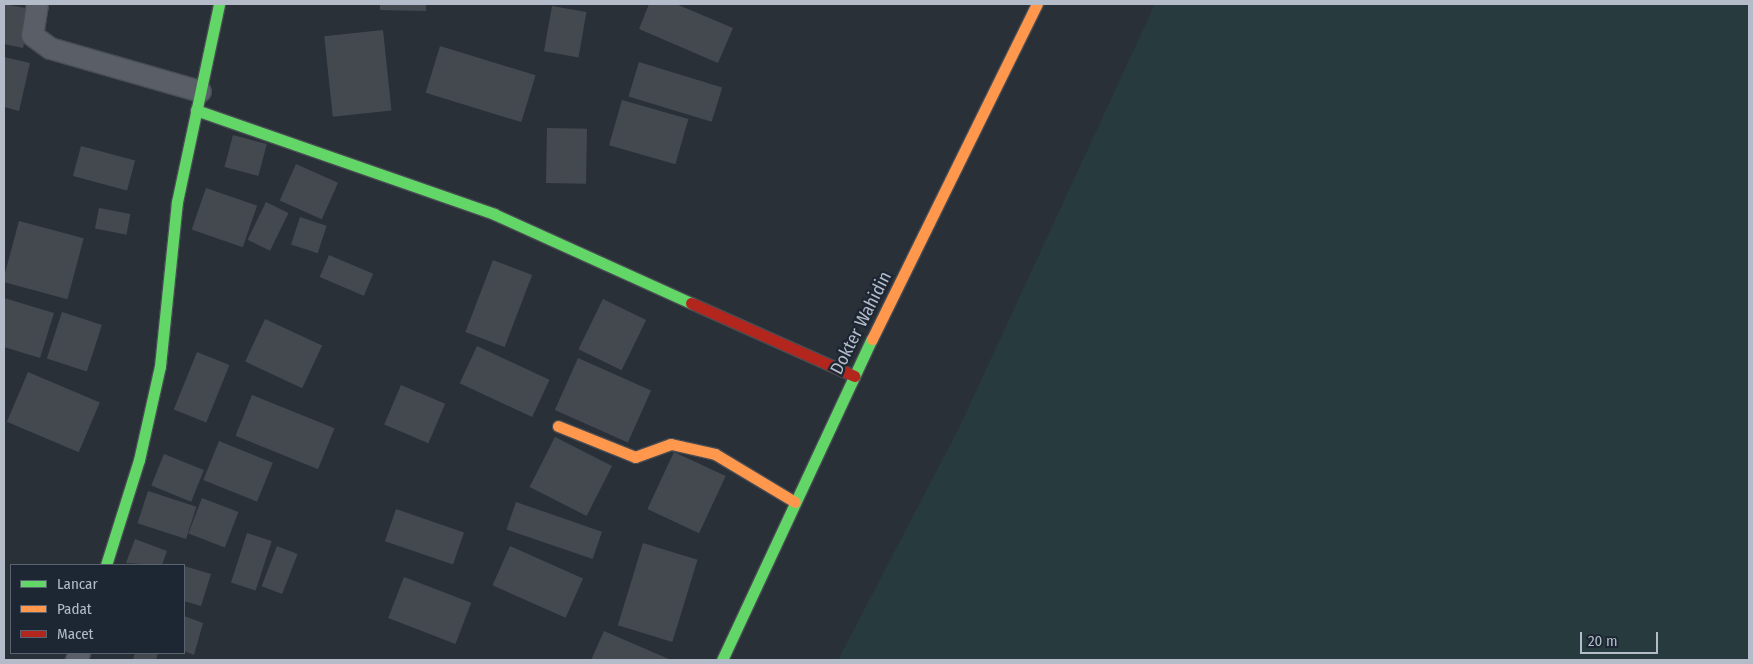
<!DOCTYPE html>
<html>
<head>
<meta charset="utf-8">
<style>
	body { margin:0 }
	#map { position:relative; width:1753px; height:664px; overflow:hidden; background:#2a3038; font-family:"Fira Sans Condensed",sans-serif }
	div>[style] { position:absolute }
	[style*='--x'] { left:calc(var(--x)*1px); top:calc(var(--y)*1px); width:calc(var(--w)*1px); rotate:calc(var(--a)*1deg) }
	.green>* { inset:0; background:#273a3e }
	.building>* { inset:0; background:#444950; transform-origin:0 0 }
	.roads { filter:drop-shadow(1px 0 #484c53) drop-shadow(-1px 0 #484c53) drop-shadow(0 1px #484c53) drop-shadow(0 -1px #484c53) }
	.street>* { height:21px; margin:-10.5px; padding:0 10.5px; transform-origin:10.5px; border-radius:10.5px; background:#5a5e66 }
	.fast>* { height:11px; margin:-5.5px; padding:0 5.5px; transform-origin:5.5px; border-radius:5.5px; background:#63d668 }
	.slow>* { height:11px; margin:-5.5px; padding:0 5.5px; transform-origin:5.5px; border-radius:5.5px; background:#ff974d }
	.jam>* { height:11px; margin:-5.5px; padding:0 5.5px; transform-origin:5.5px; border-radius:5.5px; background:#b3261e }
	span { translate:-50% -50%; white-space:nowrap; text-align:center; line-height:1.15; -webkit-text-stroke:4.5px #1d2633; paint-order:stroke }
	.street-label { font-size:18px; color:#b4bcc9 }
	.frame { position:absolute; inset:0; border:5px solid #b4bcc9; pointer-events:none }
	.legend { position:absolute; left:10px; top:564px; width:175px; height:90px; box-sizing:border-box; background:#1d2633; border:1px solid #59626f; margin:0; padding:6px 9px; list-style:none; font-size:15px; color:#b4bcc9 }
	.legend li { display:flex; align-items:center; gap:10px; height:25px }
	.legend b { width:25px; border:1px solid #59626f }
	.scale { position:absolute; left:1580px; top:632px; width:78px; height:22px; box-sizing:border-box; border:2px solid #b4bcc9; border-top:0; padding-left:6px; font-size:15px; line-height:18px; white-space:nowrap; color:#b4bcc9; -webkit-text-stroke:4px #1d2633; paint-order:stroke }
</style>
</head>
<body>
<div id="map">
	<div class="green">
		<i style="clip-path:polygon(1155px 4px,1749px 4px,1749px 660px,838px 660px,960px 426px)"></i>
	</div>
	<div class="building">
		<i style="clip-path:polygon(4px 4px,31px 9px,23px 48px,4px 44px)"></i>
		<i style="clip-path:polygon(380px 4px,426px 4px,426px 11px,380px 10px)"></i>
		<i style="clip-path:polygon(649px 4px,676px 4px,733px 28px,718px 63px,639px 29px)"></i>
		<i style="left:552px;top:6px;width:35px;height:46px;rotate:10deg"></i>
		<i style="left:383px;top:30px;width:81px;height:59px;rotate:84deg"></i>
		<i style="left:440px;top:46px;width:100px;height:49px;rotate:17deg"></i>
		<i style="clip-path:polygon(4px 57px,30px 63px,19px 111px,4px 107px)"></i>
		<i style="left:639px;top:62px;width:87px;height:36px;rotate:17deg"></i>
		<i style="left:622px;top:100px;width:69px;height:47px;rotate:16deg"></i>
		<i style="left:547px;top:128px;width:40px;height:55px;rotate:1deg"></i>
		<i style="left:233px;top:135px;width:35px;height:33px;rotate:15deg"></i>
		<i style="left:81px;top:146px;width:56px;height:31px;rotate:15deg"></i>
		<i style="left:296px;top:164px;width:46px;height:40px;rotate:24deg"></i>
		<i style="left:206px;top:188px;width:54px;height:44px;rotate:19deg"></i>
		<i style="left:266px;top:202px;width:25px;height:42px;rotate:26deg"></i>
		<i style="left:99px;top:208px;width:32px;height:21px;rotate:11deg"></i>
		<i style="left:300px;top:217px;width:28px;height:29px;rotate:18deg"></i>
		<i style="left:19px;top:221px;width:67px;height:63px;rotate:15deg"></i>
		<i style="left:329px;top:255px;width:48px;height:24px;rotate:23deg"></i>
		<i style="left:493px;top:260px;width:42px;height:77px;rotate:21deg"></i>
		<i style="clip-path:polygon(4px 298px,54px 313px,40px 358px,4px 347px)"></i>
		<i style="left:603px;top:299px;width:48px;height:56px;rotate:26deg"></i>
		<i style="left:62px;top:312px;width:42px;height:49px;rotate:18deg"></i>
		<i style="left:265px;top:319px;width:63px;height:47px;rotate:25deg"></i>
		<i style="left:477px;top:346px;width:80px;height:41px;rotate:25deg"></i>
		<i style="left:197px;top:352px;width:35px;height:62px;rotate:22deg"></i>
		<i style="left:578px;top:358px;width:80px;height:57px;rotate:24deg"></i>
		<i style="left:28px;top:372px;width:78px;height:54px;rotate:23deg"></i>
		<i style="left:401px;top:385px;width:48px;height:43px;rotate:23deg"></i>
		<i style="left:252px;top:395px;width:89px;height:44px;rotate:22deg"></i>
		<i style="left:555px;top:437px;width:64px;height:56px;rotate:27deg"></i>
		<i style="left:219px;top:441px;width:58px;height:42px;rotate:22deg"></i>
		<i style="left:674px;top:452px;width:57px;height:63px;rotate:25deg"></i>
		<i style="left:164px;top:454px;width:43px;height:34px;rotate:22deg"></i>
		<i style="left:148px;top:491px;width:51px;height:34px;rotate:18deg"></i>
		<i style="left:202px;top:498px;width:39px;height:38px;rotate:21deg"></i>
		<i style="left:516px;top:502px;width:91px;height:29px;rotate:19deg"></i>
		<i style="left:396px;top:509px;width:72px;height:34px;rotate:19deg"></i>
		<i style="left:247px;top:533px;width:26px;height:52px;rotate:18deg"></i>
		<i style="clip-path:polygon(135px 539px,167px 551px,162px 565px,126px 563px)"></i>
		<i style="left:643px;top:543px;width:57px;height:86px;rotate:17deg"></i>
		<i style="left:277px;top:546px;width:22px;height:43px;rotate:21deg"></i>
		<i style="left:510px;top:546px;width:80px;height:43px;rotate:24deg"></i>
		<i style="clip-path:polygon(184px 566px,211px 574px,201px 606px,184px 601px)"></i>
		<i style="left:404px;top:577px;width:72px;height:44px;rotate:21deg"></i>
		<i style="clip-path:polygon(184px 616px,203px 623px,194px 655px,184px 651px)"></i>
		<i style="clip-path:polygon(604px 631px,671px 660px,591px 660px)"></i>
		<i style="clip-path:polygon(135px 653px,158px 653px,156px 660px,133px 659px)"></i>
	</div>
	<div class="roads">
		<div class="street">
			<i style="--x:37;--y:4;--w:31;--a:99"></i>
			<i style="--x:32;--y:35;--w:22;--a:36"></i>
			<i style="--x:50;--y:48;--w:156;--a:16"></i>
			<i style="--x:76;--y:660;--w:8;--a:-67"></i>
		</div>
		<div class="fast">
			<i style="--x:196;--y:110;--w:316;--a:19.2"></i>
			<i style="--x:494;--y:214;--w:216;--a:24.3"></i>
			<i style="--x:106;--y:565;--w:110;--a:-72.6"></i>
			<i style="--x:139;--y:460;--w:96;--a:-77.4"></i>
			<i style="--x:160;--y:366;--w:165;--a:-84.1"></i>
			<i style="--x:177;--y:202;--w:202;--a:-78"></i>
			<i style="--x:722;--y:660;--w:354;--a:-65"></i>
		</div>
		<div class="slow">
			<i style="--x:872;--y:339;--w:373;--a:-63.8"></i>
			<i style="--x:558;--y:426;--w:83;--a:21.9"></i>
			<i style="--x:635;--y:457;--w:38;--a:-20"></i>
			<i style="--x:671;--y:444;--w:45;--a:12.8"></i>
			<i style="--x:715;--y:454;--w:93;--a:31"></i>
		</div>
		<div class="jam">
			<i style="--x:691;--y:303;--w:179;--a:24.1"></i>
		</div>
	</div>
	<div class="street-label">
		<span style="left:861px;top:323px;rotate:-63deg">Dokter Wahidin</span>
	</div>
	<div class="frame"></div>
	<ul class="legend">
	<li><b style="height:6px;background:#63d668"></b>Lancar</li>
	<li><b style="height:6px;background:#ff974d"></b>Padat</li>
	<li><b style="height:6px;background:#b3261e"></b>Macet</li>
	</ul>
	<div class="scale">20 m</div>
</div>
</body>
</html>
